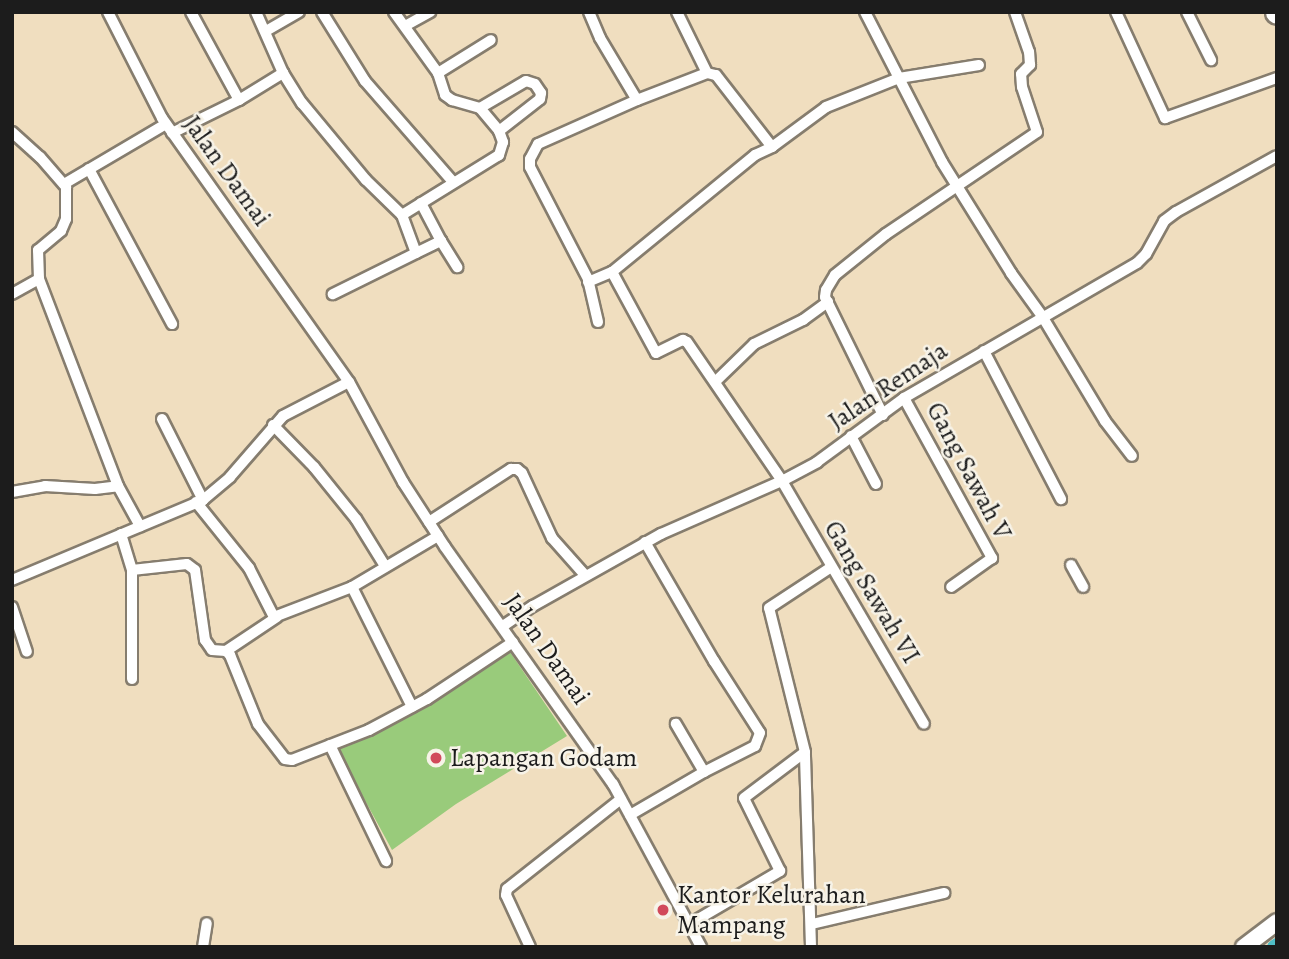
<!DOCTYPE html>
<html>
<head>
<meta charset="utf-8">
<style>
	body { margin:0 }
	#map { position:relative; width:1289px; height:959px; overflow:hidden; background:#f0debf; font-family:Alegreya,serif }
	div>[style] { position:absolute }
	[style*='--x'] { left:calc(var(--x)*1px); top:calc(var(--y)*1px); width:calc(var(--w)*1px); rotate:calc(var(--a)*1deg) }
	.green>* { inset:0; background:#99cb7b }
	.canal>* { height:14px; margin:-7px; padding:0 7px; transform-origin:7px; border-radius:7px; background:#50bec7 }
	.roads { filter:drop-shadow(2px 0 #867d6e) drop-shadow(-2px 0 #867d6e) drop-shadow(0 2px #867d6e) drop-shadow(0 -2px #867d6e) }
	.street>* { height:10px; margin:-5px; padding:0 5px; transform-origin:5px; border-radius:5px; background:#fff }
	.secondary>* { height:16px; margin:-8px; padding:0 8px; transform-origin:8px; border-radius:8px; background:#fff }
	.highway>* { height:21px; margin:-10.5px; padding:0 10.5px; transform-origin:10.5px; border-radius:10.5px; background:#fff }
	.dots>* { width:19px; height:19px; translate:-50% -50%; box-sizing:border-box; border:4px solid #f7f3e8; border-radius:50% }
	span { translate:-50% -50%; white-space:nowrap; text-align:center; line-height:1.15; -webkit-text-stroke:5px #f7f3e8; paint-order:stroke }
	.street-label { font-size:26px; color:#1c1c1c }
	.poi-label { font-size:26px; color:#1c1c1c }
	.left { translate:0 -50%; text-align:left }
	.frame { position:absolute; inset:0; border:14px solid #1c1c1c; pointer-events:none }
</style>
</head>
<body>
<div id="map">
	<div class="green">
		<i style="clip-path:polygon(508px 649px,567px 736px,456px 804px,392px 850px,336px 747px)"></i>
	</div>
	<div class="canal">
		<i style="--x:1274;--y:947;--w:4;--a:-34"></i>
	</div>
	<div class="roads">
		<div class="street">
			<i style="--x:108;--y:12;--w:119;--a:63"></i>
			<i style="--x:162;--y:118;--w:324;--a:54.7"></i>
			<i style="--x:349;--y:382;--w:114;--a:61.6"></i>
			<i style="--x:403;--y:482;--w:77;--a:57.1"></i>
			<i style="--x:445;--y:547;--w:291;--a:54.7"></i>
			<i style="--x:613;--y:784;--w:185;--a:61.6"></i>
			<i style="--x:191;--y:12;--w:100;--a:61.4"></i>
			<i style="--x:256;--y:12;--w:67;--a:66.1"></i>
			<i style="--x:283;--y:73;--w:36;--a:58"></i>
			<i style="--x:302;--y:103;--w:100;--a:50.3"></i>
			<i style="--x:366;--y:180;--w:50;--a:44.2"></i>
			<i style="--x:402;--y:215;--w:40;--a:69.8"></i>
			<i style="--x:416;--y:253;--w:93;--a:153.7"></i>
			<i style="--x:322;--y:12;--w:81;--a:58.1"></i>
			<i style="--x:365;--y:81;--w:134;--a:48.9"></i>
			<i style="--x:394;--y:12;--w:75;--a:54.2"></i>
			<i style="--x:438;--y:73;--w:23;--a:72"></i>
			<i style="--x:445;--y:95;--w:9;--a:36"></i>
			<i style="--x:452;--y:100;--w:29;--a:16"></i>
			<i style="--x:480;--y:108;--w:30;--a:50"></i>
			<i style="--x:499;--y:131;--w:12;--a:70"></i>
			<i style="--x:503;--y:142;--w:14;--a:107"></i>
			<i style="--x:499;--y:155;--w:114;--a:148.3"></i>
			<i style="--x:589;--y:12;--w:28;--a:67"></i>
			<i style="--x:600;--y:38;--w:72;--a:59.2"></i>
			<i style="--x:637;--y:100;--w:75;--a:-21.1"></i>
			<i style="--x:707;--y:73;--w:9;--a:13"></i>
			<i style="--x:716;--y:75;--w:91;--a:52.1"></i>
			<i style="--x:772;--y:147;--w:67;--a:-36.5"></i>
			<i style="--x:826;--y:107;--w:79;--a:-21.7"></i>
			<i style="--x:899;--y:78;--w:81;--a:-9.2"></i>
			<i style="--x:677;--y:12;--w:68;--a:63.8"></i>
			<i style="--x:865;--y:12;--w:169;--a:62.8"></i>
			<i style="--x:942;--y:162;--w:131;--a:58.1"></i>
			<i style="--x:1011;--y:273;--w:53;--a:54.2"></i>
			<i style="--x:1042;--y:316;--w:122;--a:59"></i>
			<i style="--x:1105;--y:421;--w:44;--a:52.4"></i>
			<i style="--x:1116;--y:12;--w:117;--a:65.2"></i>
			<i style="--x:1165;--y:118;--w:119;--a:-19.7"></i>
			<i style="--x:1187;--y:12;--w:54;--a:63.4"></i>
			<i style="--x:405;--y:26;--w:29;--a:-29"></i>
			<i style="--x:266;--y:31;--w:38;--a:-30"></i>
			<i style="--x:438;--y:73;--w:62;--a:-31.9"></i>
			<i style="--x:480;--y:108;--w:53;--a:-30.4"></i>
			<i style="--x:526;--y:81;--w:9;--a:18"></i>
			<i style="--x:535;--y:84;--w:11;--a:56"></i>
			<i style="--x:541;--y:93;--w:6;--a:99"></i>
			<i style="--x:540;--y:99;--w:52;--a:142"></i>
			<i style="--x:12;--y:132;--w:38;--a:42"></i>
			<i style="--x:40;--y:157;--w:40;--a:49"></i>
			<i style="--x:66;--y:187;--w:32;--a:90"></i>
			<i style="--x:66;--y:219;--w:13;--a:113"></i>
			<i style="--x:61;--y:231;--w:30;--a:140"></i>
			<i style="--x:38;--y:250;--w:29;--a:88"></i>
			<i style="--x:39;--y:279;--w:222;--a:69.1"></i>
			<i style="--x:118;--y:486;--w:46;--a:61.2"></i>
			<i style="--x:172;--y:133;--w:75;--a:-26.2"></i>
			<i style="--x:239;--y:100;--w:52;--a:-31.5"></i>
			<i style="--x:89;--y:169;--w:176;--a:61.8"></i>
			<i style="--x:64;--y:184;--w:118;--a:-30.5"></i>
			<i style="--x:441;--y:241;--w:31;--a:58"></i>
			<i style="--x:416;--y:253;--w:28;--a:-26"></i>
			<i style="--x:441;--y:241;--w:43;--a:-117.8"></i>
			<i style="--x:612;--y:272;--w:185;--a:-39.3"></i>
			<i style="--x:755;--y:155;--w:19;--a:-25"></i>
			<i style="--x:588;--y:282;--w:26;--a:-23"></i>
			<i style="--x:612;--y:272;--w:92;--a:61.5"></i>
			<i style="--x:656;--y:353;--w:30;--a:-26"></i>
			<i style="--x:683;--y:340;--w:4;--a:27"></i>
			<i style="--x:687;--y:342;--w:168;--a:55.6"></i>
			<i style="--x:782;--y:481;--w:281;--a:59.7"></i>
			<i style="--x:12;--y:294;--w:31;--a:-29"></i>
			<i style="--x:598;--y:322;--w:44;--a:-103.1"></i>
			<i style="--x:588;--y:279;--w:126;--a:-117.4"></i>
			<i style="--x:530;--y:167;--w:8;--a:-90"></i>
			<i style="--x:530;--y:159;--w:17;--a:-62"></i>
			<i style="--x:538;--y:144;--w:108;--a:-24"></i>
			<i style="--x:984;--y:351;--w:167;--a:62.5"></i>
			<i style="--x:716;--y:381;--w:53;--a:-44.2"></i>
			<i style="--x:754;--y:344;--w:55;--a:-26.1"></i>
			<i style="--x:803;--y:320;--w:31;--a:-36"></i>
			<i style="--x:904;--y:398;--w:183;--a:61.2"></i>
			<i style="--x:992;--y:558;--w:50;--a:144.7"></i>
			<i style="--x:883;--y:415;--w:131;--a:-116.2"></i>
			<i style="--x:825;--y:297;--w:7;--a:-82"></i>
			<i style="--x:826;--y:290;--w:17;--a:-59"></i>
			<i style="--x:835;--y:275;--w:65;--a:-38.8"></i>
			<i style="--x:886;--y:234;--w:182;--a:-34"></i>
			<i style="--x:1037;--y:132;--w:47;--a:-108.4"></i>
			<i style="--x:1022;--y:87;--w:13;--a:-94"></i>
			<i style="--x:1021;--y:74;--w:13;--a:-45"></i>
			<i style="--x:1030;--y:65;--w:13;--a:-94"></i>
			<i style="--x:1029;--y:52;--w:42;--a:-109.3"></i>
			<i style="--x:162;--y:419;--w:91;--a:63.2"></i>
			<i style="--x:273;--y:425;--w:59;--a:45.7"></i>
			<i style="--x:314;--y:467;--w:67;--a:51.1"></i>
			<i style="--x:356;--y:519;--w:55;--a:58.3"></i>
			<i style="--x:851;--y:436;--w:54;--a:62.5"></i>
			<i style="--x:12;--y:492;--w:34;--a:-10"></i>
			<i style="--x:45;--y:486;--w:50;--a:3.4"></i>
			<i style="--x:95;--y:489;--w:23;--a:-7"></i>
			<i style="--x:196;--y:502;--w:85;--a:51.2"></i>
			<i style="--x:249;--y:568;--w:55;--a:63"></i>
			<i style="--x:274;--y:617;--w:84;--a:-21"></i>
			<i style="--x:352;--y:587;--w:100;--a:-30.7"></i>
			<i style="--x:429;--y:522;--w:98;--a:-32.9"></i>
			<i style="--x:511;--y:469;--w:6;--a:0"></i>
			<i style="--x:517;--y:469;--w:6;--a:39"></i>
			<i style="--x:522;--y:473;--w:72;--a:65.2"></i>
			<i style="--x:552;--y:538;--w:50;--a:48.3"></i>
			<i style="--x:121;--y:534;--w:38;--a:73"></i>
			<i style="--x:132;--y:570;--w:55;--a:-6.2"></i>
			<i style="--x:187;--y:564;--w:10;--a:37"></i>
			<i style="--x:195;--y:570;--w:71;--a:81.9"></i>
			<i style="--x:205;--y:640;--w:12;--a:55"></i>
			<i style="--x:212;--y:650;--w:14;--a:4"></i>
			<i style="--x:226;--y:651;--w:6;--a:45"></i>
			<i style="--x:230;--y:655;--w:74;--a:67.9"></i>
			<i style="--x:258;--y:724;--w:44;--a:52.4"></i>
			<i style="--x:285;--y:759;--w:7;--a:8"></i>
			<i style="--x:292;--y:760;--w:83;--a:-21.3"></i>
			<i style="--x:369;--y:730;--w:66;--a:-28.1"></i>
			<i style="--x:427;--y:699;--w:103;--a:-33.5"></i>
			<i style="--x:645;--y:542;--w:138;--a:59.9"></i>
			<i style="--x:714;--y:661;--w:85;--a:57.4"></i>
			<i style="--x:760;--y:733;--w:14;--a:111"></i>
			<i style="--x:755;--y:746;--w:57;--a:153"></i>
			<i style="--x:1071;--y:565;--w:25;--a:61"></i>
			<i style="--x:132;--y:570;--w:109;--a:90"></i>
			<i style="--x:12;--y:580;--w:207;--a:-22.7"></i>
			<i style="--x:203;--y:500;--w:35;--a:-40"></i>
			<i style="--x:230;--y:477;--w:81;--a:-49"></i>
			<i style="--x:283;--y:416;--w:74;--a:-27.3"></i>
			<i style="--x:352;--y:587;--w:134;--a:63.4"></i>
			<i style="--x:12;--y:607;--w:47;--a:71.6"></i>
			<i style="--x:503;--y:626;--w:36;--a:-34"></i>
			<i style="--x:533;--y:606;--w:147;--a:-29.4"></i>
			<i style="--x:661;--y:534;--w:132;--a:-23.7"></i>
			<i style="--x:782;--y:481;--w:40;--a:-28"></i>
			<i style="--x:817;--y:462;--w:108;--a:-36.3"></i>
			<i style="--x:904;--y:398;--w:269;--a:-30.1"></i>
			<i style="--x:1137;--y:263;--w:13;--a:-45"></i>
			<i style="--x:1146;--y:254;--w:38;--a:-61"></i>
			<i style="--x:1164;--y:221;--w:15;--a:-37"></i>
			<i style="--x:1176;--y:212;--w:115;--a:-29"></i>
			<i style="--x:226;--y:651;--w:61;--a:-33.7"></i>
			<i style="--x:330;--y:745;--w:129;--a:64.2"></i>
			<i style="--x:630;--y:815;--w:86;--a:-30.2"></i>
			<i style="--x:704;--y:772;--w:56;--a:-120.3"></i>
			<i style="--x:812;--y:924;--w:136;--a:-13.2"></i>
			<i style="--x:688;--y:925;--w:107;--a:-30.4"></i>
			<i style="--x:780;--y:871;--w:81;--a:-116.3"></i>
			<i style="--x:744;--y:798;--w:76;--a:-37"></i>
			<i style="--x:203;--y:947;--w:24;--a:-81"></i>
			<i style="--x:530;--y:947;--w:57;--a:-114.8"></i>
			<i style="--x:506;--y:895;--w:6;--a:-81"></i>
			<i style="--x:507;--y:889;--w:145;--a:-38.3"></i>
			<i style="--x:811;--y:947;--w:195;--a:-91.8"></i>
			<i style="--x:805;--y:752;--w:148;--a:-104"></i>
			<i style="--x:769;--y:608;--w:73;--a:-33.3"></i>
		</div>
		<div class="secondary">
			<i style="--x:1244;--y:947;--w:41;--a:-37.1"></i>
		</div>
		<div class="highway">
			<i style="--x:1276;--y:12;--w:1;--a:45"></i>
		</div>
	</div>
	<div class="dots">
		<i style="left:436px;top:758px;background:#d1495b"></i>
		<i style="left:663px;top:910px;background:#d1495b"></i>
	</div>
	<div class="street-label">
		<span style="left:227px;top:171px;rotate:54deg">Jalan Damai</span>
		<span style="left:888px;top:386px;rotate:-34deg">Jalan Remaja</span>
		<span style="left:969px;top:471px;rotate:62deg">Gang Sawah V</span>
		<span style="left:872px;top:592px;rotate:59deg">Gang Sawah VI</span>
		<span style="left:547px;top:649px;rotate:55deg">Jalan Damai</span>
	</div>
	<div class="poi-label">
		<span class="left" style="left:450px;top:758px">Lapangan Godam</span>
		<span class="left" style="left:677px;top:910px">Kantor Kelurahan<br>Mampang</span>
	</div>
	<div class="frame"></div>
</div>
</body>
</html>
